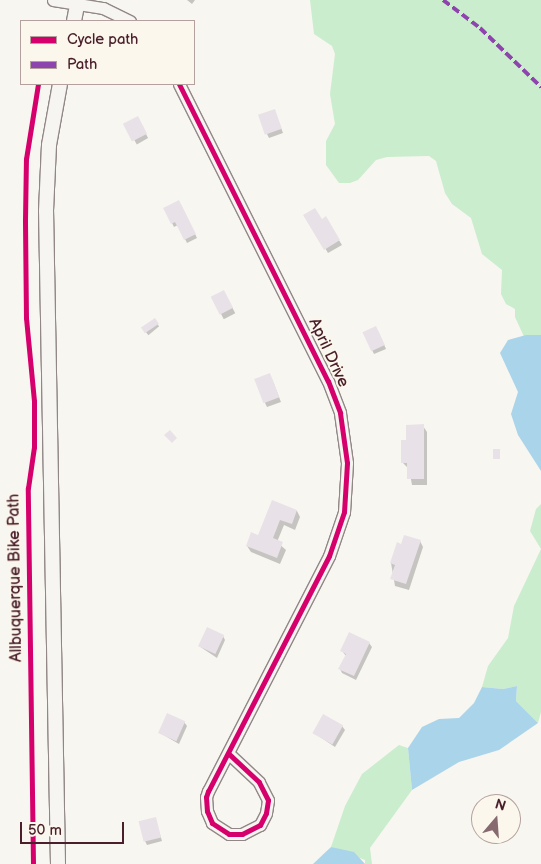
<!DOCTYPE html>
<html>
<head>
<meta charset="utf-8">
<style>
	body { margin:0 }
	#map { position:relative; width:541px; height:864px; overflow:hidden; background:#f8f6f0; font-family:"Balsamiq Sans",sans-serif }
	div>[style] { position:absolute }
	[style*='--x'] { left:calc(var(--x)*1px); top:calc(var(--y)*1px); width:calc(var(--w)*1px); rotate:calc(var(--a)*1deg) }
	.green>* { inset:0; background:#caedcd }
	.water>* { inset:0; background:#aad4ea }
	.shadow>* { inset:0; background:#0003; transform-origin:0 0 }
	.building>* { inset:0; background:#e8e2e8; transform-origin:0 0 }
	.roads { filter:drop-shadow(1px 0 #918787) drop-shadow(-1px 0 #918787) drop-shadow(0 1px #918787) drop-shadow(0 -1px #918787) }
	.minor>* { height:11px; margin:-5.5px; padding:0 5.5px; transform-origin:5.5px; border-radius:5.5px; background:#f6f5f1 }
	.tertiary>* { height:14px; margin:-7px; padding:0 7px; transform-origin:7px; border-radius:7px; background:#f6f5f1 }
	.quiet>* { height:4px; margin-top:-2px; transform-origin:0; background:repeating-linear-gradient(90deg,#8e44ad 0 8px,transparent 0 12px) }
	.cycleway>* { height:5px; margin:-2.5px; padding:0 2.5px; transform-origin:2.5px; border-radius:2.5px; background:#d6006c }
	span { translate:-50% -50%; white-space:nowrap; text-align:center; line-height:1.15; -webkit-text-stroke:4px #fbf7ec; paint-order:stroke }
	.street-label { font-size:16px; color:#4a1f2b }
	.legend { position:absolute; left:20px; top:20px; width:175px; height:65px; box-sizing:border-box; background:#fbf7ec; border:1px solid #b4a19f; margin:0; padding:6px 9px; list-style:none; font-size:15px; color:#4a1f2b }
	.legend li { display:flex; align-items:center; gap:10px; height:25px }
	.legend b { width:25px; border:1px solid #b4a19f }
	.north { position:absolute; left:471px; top:794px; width:50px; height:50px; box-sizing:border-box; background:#fbf7ec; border:1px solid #b4a19f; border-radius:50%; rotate:18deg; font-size:14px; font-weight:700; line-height:20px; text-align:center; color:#4a1f2b }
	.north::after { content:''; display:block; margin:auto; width:18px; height:22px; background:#876a70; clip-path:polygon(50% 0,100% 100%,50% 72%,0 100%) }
	.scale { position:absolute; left:20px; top:822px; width:104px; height:22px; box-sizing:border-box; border:2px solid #4a1f2b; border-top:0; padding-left:6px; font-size:15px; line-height:18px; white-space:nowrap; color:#4a1f2b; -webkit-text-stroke:4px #fbf7ec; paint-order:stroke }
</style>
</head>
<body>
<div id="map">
	<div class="green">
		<i style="clip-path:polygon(310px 0,541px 0,541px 374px,515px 317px,515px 309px,506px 304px,501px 294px,502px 270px,482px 254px,471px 218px,452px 204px,445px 193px,436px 161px,429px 156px,387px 157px,376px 160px,358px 180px,350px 183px,339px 183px,326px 165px,326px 141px,335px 124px,330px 94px,335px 54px,332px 46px,314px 34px)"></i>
		<i style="clip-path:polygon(541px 504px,541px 712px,538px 723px,516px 701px,517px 686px,503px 689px,482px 687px,488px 666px,508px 638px,514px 606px,541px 549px,530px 531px,536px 509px)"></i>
		<i style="clip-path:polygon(399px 745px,408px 748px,412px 790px,370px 848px,372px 864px,365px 864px,365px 860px,331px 847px,345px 806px,362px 774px)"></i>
	</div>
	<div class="water">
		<i style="clip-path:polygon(526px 335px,541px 335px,541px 471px,518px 435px,511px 414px,518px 392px,500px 353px,508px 340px)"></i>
		<i style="clip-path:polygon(517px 686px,516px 701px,538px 723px,499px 750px,459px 762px,412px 790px,408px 748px,422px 727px,439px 719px,459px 718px,474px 703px,482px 687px,503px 689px)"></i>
		<i style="clip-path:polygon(331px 847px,354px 852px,365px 864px,313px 864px)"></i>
	</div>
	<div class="shadow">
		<i style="clip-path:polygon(187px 0,195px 0,192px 4px)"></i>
		<i style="clip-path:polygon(276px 114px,283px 133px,269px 138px,267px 134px)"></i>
		<i style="left:137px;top:118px;width:23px;height:13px;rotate:61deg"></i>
		<i style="clip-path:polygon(181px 205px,197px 238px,187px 243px,178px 225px,174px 227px,172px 223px)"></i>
		<i style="clip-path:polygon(305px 215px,321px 220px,325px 218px,342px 245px,328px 253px)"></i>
		<i style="left:224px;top:292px;width:24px;height:13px;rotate:62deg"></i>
		<i style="left:154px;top:320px;width:8px;height:14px;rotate:50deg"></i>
		<i style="clip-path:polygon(378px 331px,386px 349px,374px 354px,372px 350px)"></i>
		<i style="clip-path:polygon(272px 379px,281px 402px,267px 407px,265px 403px)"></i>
		<i style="clip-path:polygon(423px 426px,427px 432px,427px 485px,412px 485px,409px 469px,403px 463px)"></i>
		<i style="clip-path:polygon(273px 502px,297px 511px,300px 517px,295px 530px,284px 525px,277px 542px,286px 550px,280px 564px,251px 552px,247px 546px,259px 536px)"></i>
		<i style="clip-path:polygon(420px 541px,423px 547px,409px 590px,395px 586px,391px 563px)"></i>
		<i style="clip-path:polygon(223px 636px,225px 640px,217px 658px,199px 646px)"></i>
		<i style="clip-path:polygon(369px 643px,372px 647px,356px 680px,342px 673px,340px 669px,346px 656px,342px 651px)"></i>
		<i style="clip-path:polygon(184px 722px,187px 726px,179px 744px,160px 733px)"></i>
		<i style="clip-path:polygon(342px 726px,345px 730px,335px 747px,314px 733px)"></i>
		<i style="clip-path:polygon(155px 818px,162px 841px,147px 845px,145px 841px)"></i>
	</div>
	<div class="building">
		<i style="left:275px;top:109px;width:21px;height:18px;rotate:71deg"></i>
		<i style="left:138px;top:116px;width:20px;height:17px;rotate:63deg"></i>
		<i style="clip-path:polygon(179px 200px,196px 234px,184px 240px,175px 222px,171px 224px,163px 208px)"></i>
		<i style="clip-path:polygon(315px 208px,322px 219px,326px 216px,340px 240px,324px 250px,303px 215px)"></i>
		<i style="left:224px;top:290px;width:20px;height:15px;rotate:63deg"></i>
		<i style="left:155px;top:318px;width:7px;height:17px;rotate:56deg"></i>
		<i style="left:376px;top:326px;width:21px;height:15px;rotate:65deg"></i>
		<i style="left:270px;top:373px;width:26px;height:17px;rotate:69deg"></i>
		<i style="clip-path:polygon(424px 424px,424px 479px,407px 479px,407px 463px,401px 463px,401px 440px,406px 440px,406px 425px)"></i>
		<i style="clip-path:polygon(170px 430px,177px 438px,172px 443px,164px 435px)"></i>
		<i style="left:493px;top:449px;width:7px;height:10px"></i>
		<i style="clip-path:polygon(272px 500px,297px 510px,292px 524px,280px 520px,273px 538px,283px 542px,277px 558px,246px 546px,251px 532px,258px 535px)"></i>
		<i style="clip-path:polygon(404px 535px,421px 540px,406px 584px,390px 579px,395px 565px,390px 563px,397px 542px,401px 544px)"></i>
		<i style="left:207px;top:627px;width:19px;height:21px;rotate:25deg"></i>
		<i style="clip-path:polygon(349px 632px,370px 642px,354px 676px,338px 669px,346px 654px,340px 651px)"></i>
		<i style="left:167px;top:713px;width:20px;height:22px;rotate:24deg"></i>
		<i style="left:323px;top:714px;width:23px;height:22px;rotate:29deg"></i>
		<i style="left:156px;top:817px;width:21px;height:18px;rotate:76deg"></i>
	</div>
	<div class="roads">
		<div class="minor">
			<i style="--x:53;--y:0;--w:51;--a:9.1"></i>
			<i style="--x:103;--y:8;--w:30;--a:26"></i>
			<i style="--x:179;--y:84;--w:332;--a:63.4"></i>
			<i style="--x:328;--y:381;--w:34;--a:69"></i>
			<i style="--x:340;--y:413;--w:50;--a:82"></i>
			<i style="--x:347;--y:463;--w:49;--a:93.5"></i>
			<i style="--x:344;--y:512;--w:46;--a:108.8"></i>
			<i style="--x:329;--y:556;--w:264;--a:117.2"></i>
			<i style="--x:208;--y:791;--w:6;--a:108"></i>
			<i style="--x:206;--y:797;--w:14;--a:86"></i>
			<i style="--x:207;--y:811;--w:13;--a:67"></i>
			<i style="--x:212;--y:823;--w:20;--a:33"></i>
			<i style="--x:229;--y:834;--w:13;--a:0"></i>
			<i style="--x:242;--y:834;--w:20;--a:-27"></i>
			<i style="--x:260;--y:825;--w:13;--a:-63"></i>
			<i style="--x:266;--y:813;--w:13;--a:-81"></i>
			<i style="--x:268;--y:800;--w:20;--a:-117"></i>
			<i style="--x:259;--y:782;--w:42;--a:-136.9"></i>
		</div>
		<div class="tertiary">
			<i style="--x:74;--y:21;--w:21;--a:-79"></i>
			<i style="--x:58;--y:864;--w:653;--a:-91.05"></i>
			<i style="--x:46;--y:211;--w:66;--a:-87.4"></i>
			<i style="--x:49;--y:145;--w:62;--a:-79.8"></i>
		</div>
	</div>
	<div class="quiet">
		<i style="--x:443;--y:0;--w:46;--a:37.1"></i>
		<i style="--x:480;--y:28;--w:85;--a:44"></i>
	</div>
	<div class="cycleway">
		<i style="--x:179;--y:84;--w:332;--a:63.4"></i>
		<i style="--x:328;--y:381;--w:34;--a:69"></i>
		<i style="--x:340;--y:413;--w:50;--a:82"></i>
		<i style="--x:347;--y:463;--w:49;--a:93.5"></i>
		<i style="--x:344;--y:512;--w:46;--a:108.8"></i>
		<i style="--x:329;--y:556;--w:264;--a:117.2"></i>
		<i style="--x:208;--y:791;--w:6;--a:108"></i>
		<i style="--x:206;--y:797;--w:14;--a:86"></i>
		<i style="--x:207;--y:811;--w:13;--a:67"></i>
		<i style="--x:212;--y:823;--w:20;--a:33"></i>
		<i style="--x:229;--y:834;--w:13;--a:0"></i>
		<i style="--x:242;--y:834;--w:20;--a:-27"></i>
		<i style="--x:260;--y:825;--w:13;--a:-63"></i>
		<i style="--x:266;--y:813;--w:13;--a:-81"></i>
		<i style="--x:268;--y:800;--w:20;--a:-117"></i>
		<i style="--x:259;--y:782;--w:42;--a:-136.9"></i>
		<i style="--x:33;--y:864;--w:376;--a:-90.8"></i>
		<i style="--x:28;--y:488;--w:41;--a:-81.7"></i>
		<i style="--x:34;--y:447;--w:46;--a:-90"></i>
		<i style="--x:34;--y:401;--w:83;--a:-95.5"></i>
		<i style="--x:26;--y:318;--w:98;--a:-90.6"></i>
		<i style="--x:25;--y:220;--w:61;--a:-89.1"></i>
		<i style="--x:26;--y:159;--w:76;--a:-80.9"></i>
	</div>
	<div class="street-label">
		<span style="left:328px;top:353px;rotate:65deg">April Drive</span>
		<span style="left:16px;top:578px;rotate:-91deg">Allbuquerque Bike Path</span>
	</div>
	<ul class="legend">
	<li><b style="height:6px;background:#d6006c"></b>Cycle path</li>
	<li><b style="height:6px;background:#8e44ad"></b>Path</li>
	</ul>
	<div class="north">N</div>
	<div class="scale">50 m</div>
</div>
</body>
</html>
